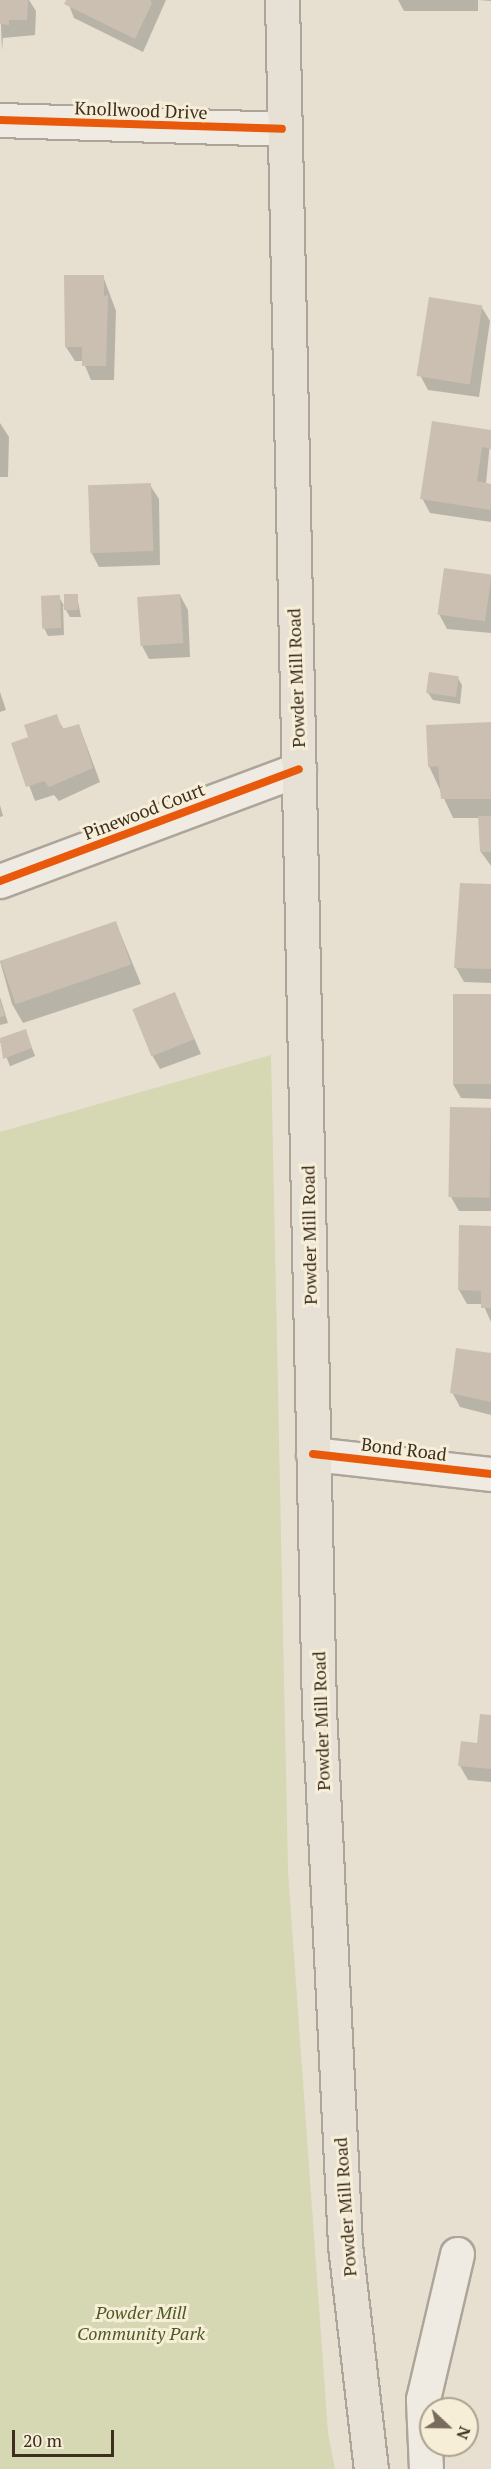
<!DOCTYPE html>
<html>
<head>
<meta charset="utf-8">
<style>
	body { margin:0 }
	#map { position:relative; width:491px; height:2469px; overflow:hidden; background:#e7e0d1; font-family:"PT Serif",serif }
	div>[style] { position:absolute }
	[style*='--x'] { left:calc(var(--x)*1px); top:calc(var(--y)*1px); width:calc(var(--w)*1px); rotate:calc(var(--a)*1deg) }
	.green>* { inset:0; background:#d6d7b3 }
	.shadow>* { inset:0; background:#0003; transform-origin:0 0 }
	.building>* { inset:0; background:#cbbfb2; transform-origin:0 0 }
	.roads { filter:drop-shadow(2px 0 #ada599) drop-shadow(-2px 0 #ada599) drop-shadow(0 2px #ada599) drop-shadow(0 -2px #ada599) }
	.minor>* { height:33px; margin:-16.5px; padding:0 16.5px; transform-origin:16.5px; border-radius:16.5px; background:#efebe3 }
	.major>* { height:33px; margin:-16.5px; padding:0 16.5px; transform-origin:16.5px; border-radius:16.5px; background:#e6e1d4 }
	.cycleway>* { height:8px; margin:-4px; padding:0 4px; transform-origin:4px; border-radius:4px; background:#e8590c }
	span { translate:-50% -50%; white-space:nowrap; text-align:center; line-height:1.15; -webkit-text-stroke:6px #f7eed8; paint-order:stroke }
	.street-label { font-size:18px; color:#3d2e20 }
	.park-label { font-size:18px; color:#4d5a26; font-style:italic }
	.north { position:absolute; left:419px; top:2397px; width:60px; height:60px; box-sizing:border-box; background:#f7eed8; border:2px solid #ada18e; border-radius:50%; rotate:112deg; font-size:16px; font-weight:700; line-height:24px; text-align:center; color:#3d2e20 }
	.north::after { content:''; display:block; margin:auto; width:21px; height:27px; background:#786c5e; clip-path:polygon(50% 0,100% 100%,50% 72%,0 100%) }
	.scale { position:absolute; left:12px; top:2430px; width:102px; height:27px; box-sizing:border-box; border:3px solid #3d2e20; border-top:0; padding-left:8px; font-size:18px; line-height:21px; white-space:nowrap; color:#3d2e20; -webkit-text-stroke:4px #f7eed8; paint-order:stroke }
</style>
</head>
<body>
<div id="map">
	<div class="green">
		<i style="clip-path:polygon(271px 1055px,288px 1871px,328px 2433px,335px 2469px,0 2469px,0 1132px)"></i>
	</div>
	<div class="shadow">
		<i style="clip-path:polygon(0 0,29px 0,36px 11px,35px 35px,3px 38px,2px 51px)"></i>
		<i style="clip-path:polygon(67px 0,166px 0,143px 52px,74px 18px)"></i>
		<i style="clip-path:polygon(398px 0,491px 0,491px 1px,478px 0,478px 11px,404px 11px)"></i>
		<i style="clip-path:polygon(103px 276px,116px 311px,114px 380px,91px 380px,83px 361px,75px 361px,66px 347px)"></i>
		<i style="clip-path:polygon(481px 306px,490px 321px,479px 397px,428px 390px,420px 375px)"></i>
		<i style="clip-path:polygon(0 423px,9px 437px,8px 477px,0 477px)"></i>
		<i style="clip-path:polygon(491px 432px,486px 484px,491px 485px,491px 522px,430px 513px,422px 498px)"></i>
		<i style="clip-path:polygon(150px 485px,159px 499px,160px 565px,99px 567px,91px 552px)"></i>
		<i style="clip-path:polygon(491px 578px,491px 633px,447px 629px,439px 614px)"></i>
		<i style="clip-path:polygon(180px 595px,188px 610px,190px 657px,149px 659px,141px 644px)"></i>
		<i style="clip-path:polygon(77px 596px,81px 617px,70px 617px,63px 605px,64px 635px,48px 636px,44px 628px,59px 597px,66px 609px)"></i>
		<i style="clip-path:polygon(458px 678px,462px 685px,460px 704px,433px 700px,428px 693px)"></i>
		<i style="clip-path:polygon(0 692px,6px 710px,0 712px)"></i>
		<i style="clip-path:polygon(56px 716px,64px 730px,79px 725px,100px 782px,59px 801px,54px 795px,35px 801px,13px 743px,30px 738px)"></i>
		<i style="clip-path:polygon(491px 724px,491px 866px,481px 852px,480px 818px,453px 818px,429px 766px)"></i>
		<i style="clip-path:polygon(0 805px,3px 816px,0 817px)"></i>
		<i style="clip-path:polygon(491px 885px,491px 983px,464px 982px,456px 968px)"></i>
		<i style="clip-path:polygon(116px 923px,141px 984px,23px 1023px,12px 1004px,0 961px)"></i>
		<i style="clip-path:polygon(175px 994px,201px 1054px,160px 1069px,152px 1055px)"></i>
		<i style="clip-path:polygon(491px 996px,491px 1099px,461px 1098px,453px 1084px)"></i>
		<i style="clip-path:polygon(0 997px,8px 1023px,0 1025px)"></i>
		<i style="left:25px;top:1031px;width:27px;height:27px;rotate:68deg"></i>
		<i style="clip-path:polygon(491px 1111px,491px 1211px,459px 1211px,451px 1197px)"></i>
		<i style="clip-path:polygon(491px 1227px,491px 1322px,483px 1304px,467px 1304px,459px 1290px)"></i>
		<i style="clip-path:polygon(491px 1354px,491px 1415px,460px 1407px,452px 1392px)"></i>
		<i style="clip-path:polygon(491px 1716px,491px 1782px,468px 1780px,460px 1766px,478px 1744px)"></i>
	</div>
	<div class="building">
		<i style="clip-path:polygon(0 0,28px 0,27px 20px,9px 20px,9px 25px,0 24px)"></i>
		<i style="clip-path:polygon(66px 0,150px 0,152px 3px,135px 39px,64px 4px)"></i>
		<i style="clip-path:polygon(64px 275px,104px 275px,104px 296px,108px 295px,106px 366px,82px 366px,82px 347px,65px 347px)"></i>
		<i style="left:429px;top:297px;width:54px;height:80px;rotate:9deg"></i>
		<i style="clip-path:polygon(432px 421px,491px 430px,491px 449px,482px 447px,477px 481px,491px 484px,491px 510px,420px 499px)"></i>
		<i style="left:151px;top:483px;width:68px;height:63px;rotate:88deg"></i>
		<i style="left:444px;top:568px;width:48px;height:47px;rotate:8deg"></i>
		<i style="left:64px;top:594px;width:14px;height:16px"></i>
		<i style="left:180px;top:594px;width:49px;height:43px;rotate:86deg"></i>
		<i style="left:60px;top:595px;width:33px;height:19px;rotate:88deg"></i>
		<i style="left:429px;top:672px;width:30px;height:21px;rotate:8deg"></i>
		<i style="clip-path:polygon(57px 714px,62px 729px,79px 724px,93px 768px,49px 787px,44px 781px,26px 787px,11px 743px,28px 737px,24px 725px)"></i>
		<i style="clip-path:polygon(491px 722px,491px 799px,441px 799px,438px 766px,428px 767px,426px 725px)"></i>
		<i style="clip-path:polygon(478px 816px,491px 816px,491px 852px,480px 852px)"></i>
		<i style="clip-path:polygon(460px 883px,491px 884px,491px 969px,454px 968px)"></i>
		<i style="left:116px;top:921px;width:46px;height:122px;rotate:71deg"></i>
		<i style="left:175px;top:992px;width:51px;height:46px;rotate:68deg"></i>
		<i style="left:453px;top:994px;width:38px;height:90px"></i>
		<i style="clip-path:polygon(0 1000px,5px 1016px,0 1017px)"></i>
		<i style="clip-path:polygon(26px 1029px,32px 1048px,3px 1059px,0 1038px)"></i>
		<i style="left:450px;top:1107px;width:41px;height:90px;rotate:1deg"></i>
		<i style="clip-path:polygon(459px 1225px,491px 1226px,491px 1308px,481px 1308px,481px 1291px,458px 1290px)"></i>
		<i style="clip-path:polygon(456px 1348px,491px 1353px,491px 1402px,450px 1393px)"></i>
		<i style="clip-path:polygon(480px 1714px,491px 1715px,491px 1769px,458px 1766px,461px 1741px,477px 1743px)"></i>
	</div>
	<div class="roads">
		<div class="minor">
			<i style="--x:0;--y:120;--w:282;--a:1.8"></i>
			<i style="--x:0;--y:881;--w:319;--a:-20.5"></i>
			<i style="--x:313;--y:1454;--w:179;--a:6.4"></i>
			<i style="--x:426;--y:2469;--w:70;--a:-92.5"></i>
			<i style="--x:423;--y:2399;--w:149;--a:-76.8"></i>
		</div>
		<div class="major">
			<i style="--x:282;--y:0;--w:1709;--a:88.76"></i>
			<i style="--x:319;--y:1709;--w:537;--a:87.22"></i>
			<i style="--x:345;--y:2245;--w:226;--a:83.4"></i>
		</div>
	</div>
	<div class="cycleway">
		<i style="--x:0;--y:120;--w:282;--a:1.8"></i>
		<i style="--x:0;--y:881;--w:319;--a:-20.5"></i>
		<i style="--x:313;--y:1454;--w:179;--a:6.4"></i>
	</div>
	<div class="street-label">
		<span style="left:141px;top:110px;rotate:2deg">Knollwood Drive</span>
		<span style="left:296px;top:678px;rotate:-92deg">Powder Mill Road</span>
		<span style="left:144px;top:811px;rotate:-21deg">Pinewood Court</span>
		<span style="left:309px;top:1235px;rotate:-91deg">Powder Mill Road</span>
		<span style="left:404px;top:1449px;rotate:7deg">Bond Road</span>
		<span style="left:321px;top:1721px;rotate:-92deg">Powder Mill Road</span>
		<span style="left:345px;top:2207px;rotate:-94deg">Powder Mill Road</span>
	</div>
	<div class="park-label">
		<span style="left:141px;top:2323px">Powder Mill<br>Community Park</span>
	</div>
	<div class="north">N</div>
	<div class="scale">20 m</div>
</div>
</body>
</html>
